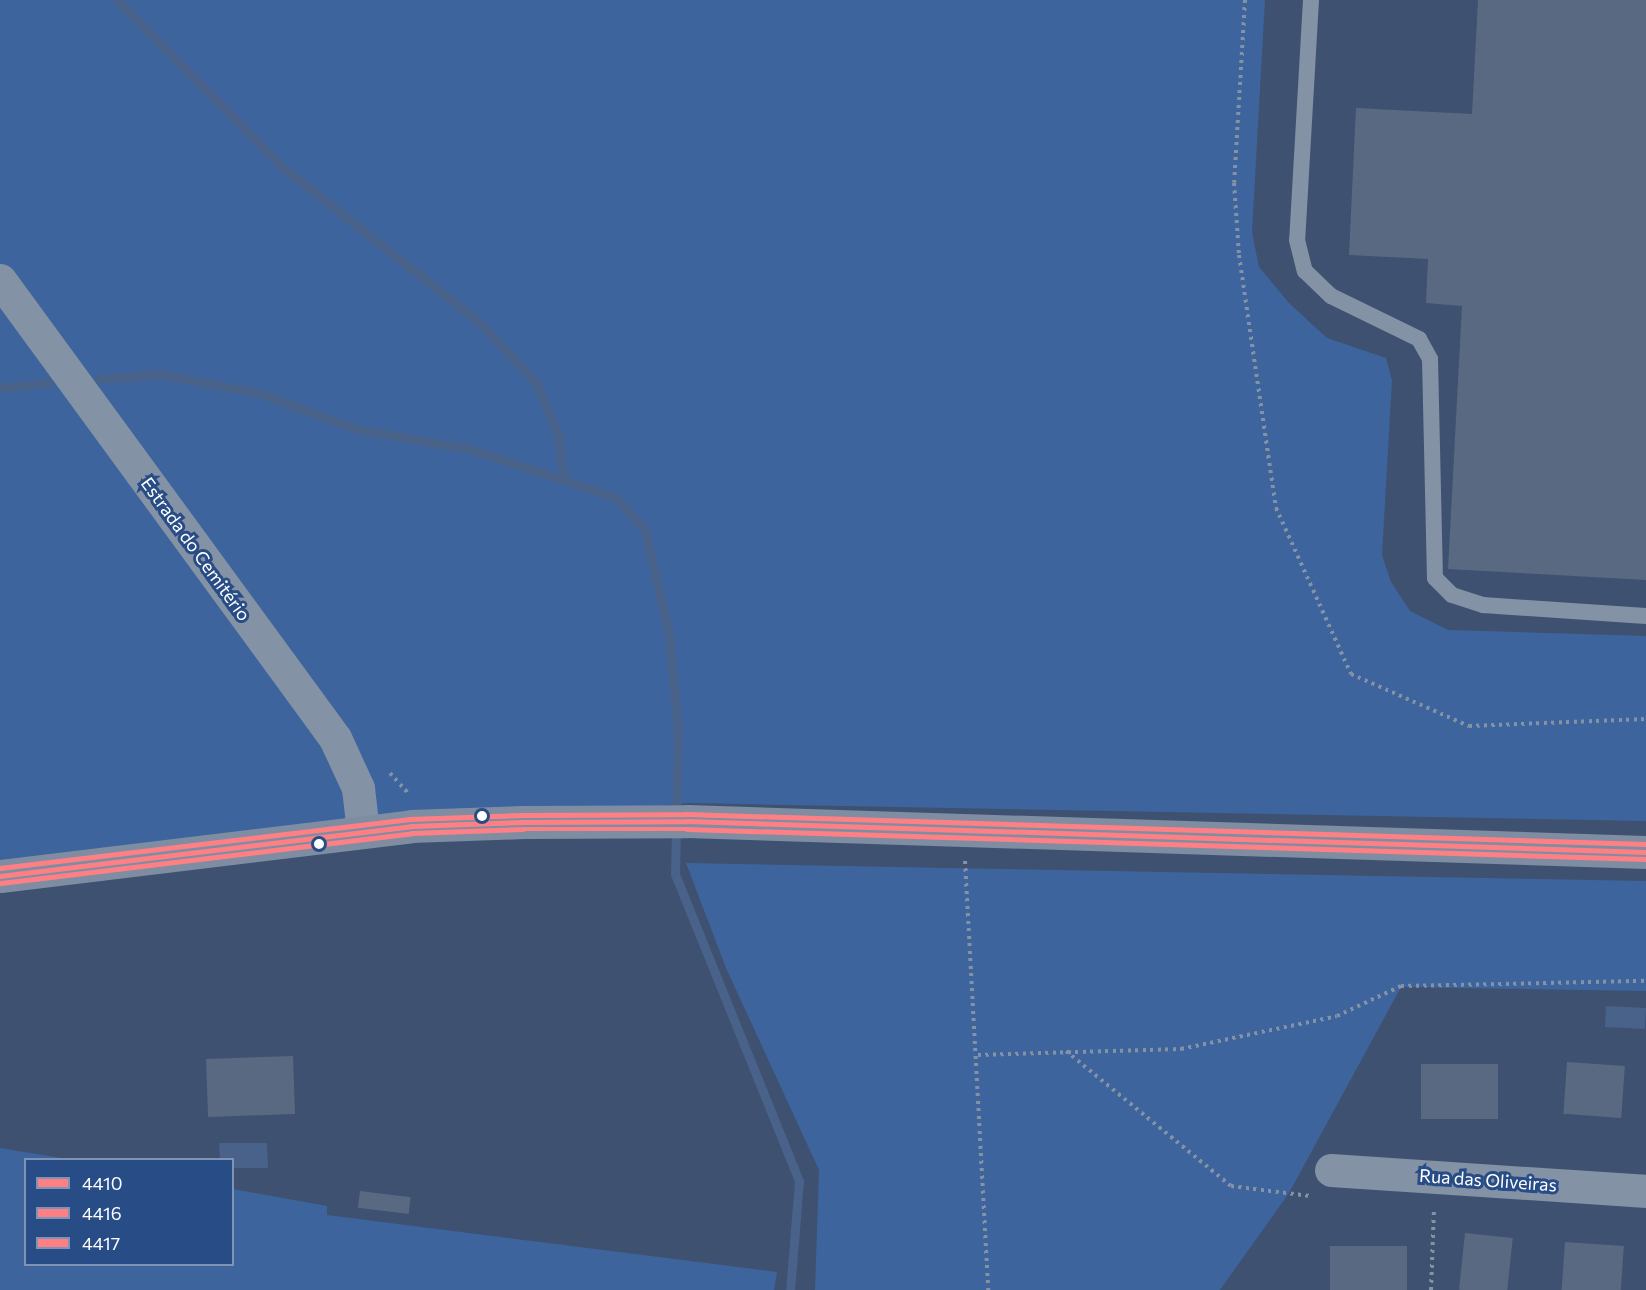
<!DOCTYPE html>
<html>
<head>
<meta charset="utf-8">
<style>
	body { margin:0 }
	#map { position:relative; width:1646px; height:1290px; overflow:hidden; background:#3e5170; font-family:Commissioner,sans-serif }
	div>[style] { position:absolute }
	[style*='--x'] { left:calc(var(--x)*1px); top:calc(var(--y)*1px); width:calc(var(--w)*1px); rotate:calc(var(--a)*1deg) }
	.green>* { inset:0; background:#3d649c }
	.water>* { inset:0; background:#49628a; transform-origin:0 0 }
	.stream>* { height:9px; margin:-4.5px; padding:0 4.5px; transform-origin:4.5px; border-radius:4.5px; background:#49628a }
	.building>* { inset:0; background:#596982; transform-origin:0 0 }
	.path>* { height:4px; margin-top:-2px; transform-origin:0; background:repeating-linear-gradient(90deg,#8492a6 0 3px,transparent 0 7.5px) }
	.lane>* { height:16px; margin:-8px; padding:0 8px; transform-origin:8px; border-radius:8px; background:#8492a6 }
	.street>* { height:33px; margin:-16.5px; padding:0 16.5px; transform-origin:16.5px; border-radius:16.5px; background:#8492a6 }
	.secondary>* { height:33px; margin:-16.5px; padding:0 16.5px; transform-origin:16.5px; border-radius:16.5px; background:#7f8da2 }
	.bus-1>* { height:4.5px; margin:-2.25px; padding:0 2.25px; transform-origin:2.25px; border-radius:2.25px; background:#ff8084 }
	.bus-2>* { height:4.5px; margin:-2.25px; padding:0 2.25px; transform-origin:2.25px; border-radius:2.25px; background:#ff8084 }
	.bus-3>* { height:4.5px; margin:-2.25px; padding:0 2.25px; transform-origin:2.25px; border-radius:2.25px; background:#ff8084 }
	.dots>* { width:16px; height:16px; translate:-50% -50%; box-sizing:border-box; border:3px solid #284d86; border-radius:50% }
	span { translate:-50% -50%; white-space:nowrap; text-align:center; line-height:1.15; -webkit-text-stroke:6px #284d86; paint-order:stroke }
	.street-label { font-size:18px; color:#fff }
	.legend { position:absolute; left:24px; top:1158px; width:210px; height:108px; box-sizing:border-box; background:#284d86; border:2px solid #7e94b6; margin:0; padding:8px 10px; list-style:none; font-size:18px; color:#fff }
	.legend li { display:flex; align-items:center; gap:12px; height:30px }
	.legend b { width:30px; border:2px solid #7e94b6 }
</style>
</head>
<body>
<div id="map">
	<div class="green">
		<i style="clip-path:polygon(0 0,1265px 0,1252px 232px,1259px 267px,1289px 303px,1327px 338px,1386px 358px,1392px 380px,1382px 555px,1391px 582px,1410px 611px,1448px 630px,1646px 636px,1646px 821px,688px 803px,0 877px)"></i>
		<i style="clip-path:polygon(686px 863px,1646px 881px,1646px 991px,1401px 987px,1289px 1193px,1220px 1290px,815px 1290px,819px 1170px,726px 968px)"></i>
		<i style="clip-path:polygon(0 1148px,67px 1159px,26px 1160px,26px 1264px,232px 1264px,233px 1189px,327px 1206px,327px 1215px,777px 1272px,774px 1290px,0 1290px)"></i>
	</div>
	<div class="water">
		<i style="left:1606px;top:1006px;width:40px;height:21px;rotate:3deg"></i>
		<i style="clip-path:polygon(219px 1143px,267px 1143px,268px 1168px,233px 1168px,232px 1160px,220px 1159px)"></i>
	</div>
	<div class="stream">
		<i style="--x:117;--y:0;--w:233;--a:45.3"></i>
		<i style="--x:281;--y:166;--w:252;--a:38.2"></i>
		<i style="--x:479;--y:322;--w:83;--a:46.9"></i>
		<i style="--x:536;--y:383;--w:56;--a:66.7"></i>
		<i style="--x:558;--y:434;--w:42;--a:83.2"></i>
		<i style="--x:99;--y:379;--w:60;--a:-4.8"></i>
		<i style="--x:159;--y:374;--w:102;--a:10.8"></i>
		<i style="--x:259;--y:393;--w:103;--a:20.4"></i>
		<i style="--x:356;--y:429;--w:116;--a:10"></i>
		<i style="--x:470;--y:449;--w:153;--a:18.3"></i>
		<i style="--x:615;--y:497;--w:45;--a:47.7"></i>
		<i style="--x:645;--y:530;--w:108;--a:77.1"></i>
		<i style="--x:669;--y:635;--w:97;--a:84.7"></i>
		<i style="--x:678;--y:732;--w:142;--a:91.2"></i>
		<i style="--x:675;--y:874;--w:331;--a:68"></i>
		<i style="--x:799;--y:1181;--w:109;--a:94.7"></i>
		<i style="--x:0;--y:388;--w:49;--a:-5.8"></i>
	</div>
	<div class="building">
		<i style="clip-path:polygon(1478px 0,1646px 0,1646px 580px,1448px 569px,1462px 306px,1426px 303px,1428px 259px,1349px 255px,1356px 108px,1472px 114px)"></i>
		<i style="left:293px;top:1056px;width:58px;height:87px;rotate:88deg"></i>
		<i style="left:1567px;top:1062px;width:58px;height:52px;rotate:4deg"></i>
		<i style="left:1421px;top:1064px;width:77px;height:55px"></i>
		<i style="left:360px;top:1191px;width:51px;height:17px;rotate:7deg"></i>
		<i style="left:1465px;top:1233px;width:48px;height:57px;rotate:6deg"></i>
		<i style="left:1565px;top:1242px;width:59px;height:48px;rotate:4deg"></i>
		<i style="left:1330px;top:1246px;width:77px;height:44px"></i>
	</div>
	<div class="path">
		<i style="--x:1245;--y:0;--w:183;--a:93.4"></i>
		<i style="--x:1234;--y:183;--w:72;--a:86"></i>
		<i style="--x:1239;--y:255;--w:256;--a:81.7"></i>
		<i style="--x:1276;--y:508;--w:182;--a:65.7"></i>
		<i style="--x:1351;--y:674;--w:129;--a:23.8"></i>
		<i style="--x:1469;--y:726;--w:177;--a:-2.3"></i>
		<i style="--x:390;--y:773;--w:28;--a:48"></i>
		<i style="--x:965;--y:861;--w:430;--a:86.9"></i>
		<i style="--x:1066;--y:1051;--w:213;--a:39.3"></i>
		<i style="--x:1231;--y:1186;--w:80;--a:7.2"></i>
		<i style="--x:978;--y:1055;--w:203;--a:-1.7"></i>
		<i style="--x:1181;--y:1049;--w:159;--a:-11.9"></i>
		<i style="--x:1337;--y:1016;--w:71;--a:-25.1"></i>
		<i style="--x:1401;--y:986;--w:245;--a:-1.2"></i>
		<i style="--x:1431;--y:1290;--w:80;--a:-87.9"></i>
	</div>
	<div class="lane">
		<i style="--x:1311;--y:0;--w:240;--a:93.3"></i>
		<i style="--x:1297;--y:240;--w:32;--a:76"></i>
		<i style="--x:1305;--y:271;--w:36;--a:44"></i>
		<i style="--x:1331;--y:296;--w:98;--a:26"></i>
		<i style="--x:1419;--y:339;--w:23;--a:61"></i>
		<i style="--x:1430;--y:359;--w:219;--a:88.7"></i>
		<i style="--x:1435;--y:578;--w:24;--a:45"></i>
		<i style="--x:1452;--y:595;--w:33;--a:18"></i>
		<i style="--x:1483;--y:605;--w:163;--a:3.9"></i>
	</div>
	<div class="street">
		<i style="--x:0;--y:280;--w:567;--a:53.82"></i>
		<i style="--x:335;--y:738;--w:55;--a:65.3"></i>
		<i style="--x:358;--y:788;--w:43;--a:83.4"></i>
		<i style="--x:1331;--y:1170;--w:316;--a:3.8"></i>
	</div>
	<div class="secondary">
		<i style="--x:0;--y:876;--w:414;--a:-6.9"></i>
		<i style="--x:411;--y:826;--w:112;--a:-2"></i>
		<i style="--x:523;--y:822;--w:164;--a:-0.3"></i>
		<i style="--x:687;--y:821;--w:960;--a:1.85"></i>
	</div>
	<div class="bus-1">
		<i style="--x:0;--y:876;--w:414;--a:-6.9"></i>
		<i style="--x:411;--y:826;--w:112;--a:-2"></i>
		<i style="--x:523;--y:822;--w:164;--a:-0.3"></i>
		<i style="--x:687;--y:821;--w:960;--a:1.85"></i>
	</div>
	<div class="bus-2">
		<i style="--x:1;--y:883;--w:414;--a:-6.9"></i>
		<i style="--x:412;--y:833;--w:111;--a:-2.1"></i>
		<i style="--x:523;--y:829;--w:164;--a:0"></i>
		<i style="--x:687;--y:829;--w:959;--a:1.79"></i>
	</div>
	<div class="bus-3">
		<i style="--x:0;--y:868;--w:413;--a:-6.8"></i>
		<i style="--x:410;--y:819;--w:113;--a:-2"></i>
		<i style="--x:523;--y:815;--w:164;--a:-0.3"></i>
		<i style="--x:687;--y:814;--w:959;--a:1.79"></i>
	</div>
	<div class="dots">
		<i style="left:482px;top:816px;background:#fff"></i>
		<i style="left:319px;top:844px;background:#fff"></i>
	</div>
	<div class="street-label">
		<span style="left:196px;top:549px;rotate:54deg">Estrada do Cemitério</span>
		<span style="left:1488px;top:1180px;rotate:4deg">Rua das Oliveiras</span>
	</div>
	<ul class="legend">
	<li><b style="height:8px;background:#ff8084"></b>4410</li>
	<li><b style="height:8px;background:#ff8084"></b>4416</li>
	<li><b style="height:8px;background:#ff8084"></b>4417</li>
	</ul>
</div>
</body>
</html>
